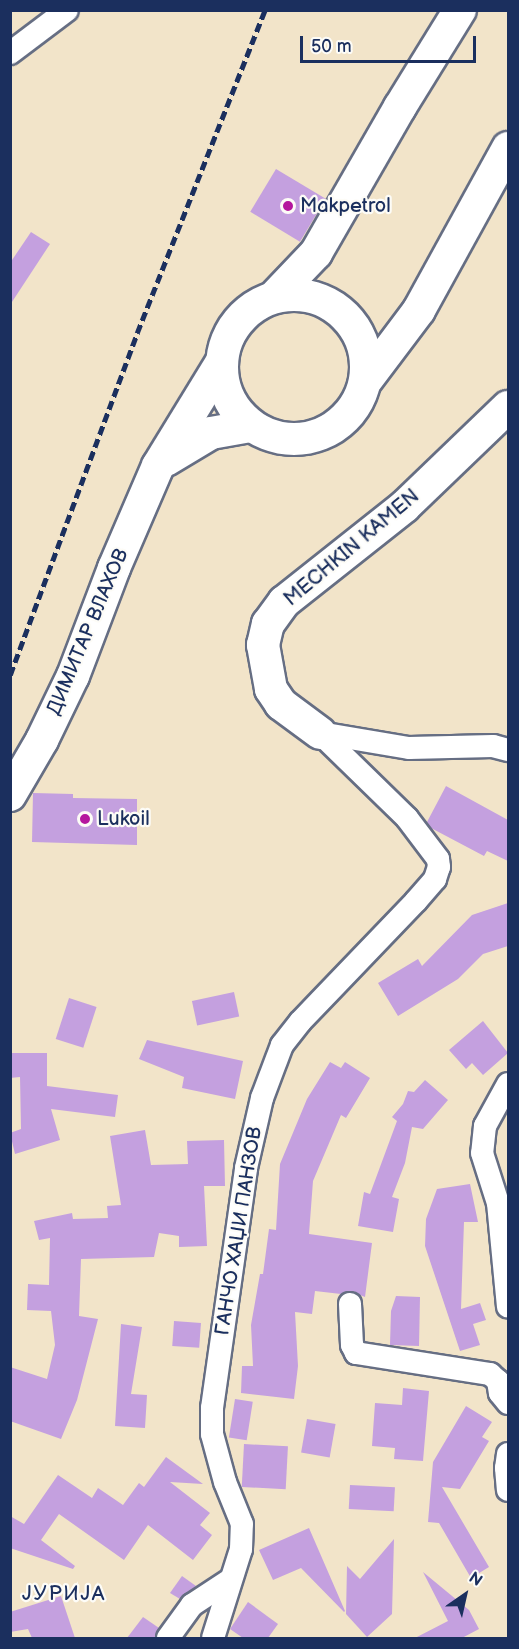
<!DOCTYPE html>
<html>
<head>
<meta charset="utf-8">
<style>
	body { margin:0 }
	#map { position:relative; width:519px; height:1649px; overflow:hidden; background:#f2e4c9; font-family:"Balsamiq Sans",sans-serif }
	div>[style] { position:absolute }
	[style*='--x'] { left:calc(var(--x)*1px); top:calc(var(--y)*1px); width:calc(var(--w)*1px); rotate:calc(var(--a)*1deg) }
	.building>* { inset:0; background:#c4a0df; transform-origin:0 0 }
	.roads { filter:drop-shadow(2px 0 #666e83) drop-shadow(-2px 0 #666e83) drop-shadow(0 2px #666e83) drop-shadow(0 -2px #666e83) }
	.street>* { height:22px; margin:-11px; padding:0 11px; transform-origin:11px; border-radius:11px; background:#fff }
	.secondary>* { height:32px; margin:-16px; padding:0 16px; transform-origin:16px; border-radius:16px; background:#fff }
	.secondary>.ring { margin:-16px; padding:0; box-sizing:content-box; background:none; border:32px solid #fff; border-radius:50% }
	.rail>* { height:4.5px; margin-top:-2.25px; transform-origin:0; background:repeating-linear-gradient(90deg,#1b2f5e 0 9px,transparent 0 13.5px) }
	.dots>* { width:16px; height:16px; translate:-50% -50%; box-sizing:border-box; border:3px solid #fdfcf7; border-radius:50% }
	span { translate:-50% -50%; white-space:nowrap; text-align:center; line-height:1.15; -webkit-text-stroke:4.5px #fdfcf7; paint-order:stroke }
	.poi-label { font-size:20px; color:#1b2f5e }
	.left { translate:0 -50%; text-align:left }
	.street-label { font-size:20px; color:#1b2f5e }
	.neighbourhood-label { font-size:21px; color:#1b2f5e; letter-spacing:1.5px }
	.frame { position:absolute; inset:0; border:12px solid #1b2f5e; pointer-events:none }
	.north { position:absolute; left:435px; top:1565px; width:60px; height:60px; -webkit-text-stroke:4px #fdfcf7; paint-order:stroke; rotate:34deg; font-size:16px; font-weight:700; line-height:24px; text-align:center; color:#1b2f5e }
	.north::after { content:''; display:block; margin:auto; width:21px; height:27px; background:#1b2f5e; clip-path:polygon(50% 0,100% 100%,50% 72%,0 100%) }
	.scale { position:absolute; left:300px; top:36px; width:176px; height:27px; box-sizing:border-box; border:3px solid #1b2f5e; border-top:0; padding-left:8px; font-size:18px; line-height:21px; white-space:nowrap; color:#1b2f5e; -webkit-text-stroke:4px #fdfcf7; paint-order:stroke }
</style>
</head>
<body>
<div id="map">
	<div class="building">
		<i style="left:276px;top:169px;width:58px;height:50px;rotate:31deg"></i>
		<i style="clip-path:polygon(31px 232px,50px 244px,10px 305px,10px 263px)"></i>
		<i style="clip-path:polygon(446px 786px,508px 820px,508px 861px,487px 851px,484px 856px,431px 828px,427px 822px)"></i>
		<i style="clip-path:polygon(33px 793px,73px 794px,73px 798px,137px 799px,137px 845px,32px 842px)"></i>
		<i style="clip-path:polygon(508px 903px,508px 946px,483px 954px,458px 979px,398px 1016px,378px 983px,418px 959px,422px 966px,472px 915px)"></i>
		<i style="left:234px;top:992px;width:25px;height:43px;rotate:78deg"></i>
		<i style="left:69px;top:998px;width:29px;height:43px;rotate:18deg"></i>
		<i style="clip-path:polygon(483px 1021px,508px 1053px,483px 1075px,472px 1063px,466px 1069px,449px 1050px)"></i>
		<i style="clip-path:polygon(147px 1040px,243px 1061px,235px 1099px,182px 1088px,184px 1077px,139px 1059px)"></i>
		<i style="clip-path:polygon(10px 1053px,47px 1053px,47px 1086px,118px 1095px,115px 1117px,51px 1109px,60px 1140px,15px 1154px,10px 1133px,21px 1129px,20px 1077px,10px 1078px)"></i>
		<i style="clip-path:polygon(330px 1062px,341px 1068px,345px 1062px,370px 1078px,346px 1118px,341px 1115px,313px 1181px,309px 1234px,372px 1243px,365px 1297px,350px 1291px,341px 1294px,315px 1291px,312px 1314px,295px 1312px,298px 1366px,294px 1399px,241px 1393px,242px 1366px,253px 1366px,251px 1325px,260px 1274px,263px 1274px,269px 1229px,276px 1230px,280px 1164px,307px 1099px)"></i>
		<i style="clip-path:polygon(425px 1080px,448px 1100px,423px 1129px,412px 1127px,405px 1163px,392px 1197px,399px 1199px,393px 1232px,358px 1226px,364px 1192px,370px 1194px,397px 1121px,392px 1117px,403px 1104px,408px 1091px,414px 1092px)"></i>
		<i style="clip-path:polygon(145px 1130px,151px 1165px,188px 1164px,187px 1141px,224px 1140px,225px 1186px,204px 1186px,207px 1246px,179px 1247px,179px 1236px,159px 1233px,154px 1257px,81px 1259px,79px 1316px,98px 1319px,77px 1400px,61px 1439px,10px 1421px,10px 1367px,47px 1379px,55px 1345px,51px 1311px,27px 1310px,28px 1284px,49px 1285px,50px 1238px,39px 1240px,34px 1221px,72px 1213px,73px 1219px,108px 1218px,107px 1206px,121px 1205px,110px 1136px)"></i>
		<i style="clip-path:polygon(470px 1184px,478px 1222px,464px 1222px,461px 1309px,480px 1303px,486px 1320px,473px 1324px,480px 1345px,460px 1351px,425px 1246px,426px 1219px,437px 1189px)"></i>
		<i style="clip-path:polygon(396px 1296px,420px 1297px,419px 1346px,390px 1345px,391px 1311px)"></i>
		<i style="left:174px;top:1321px;width:27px;height:25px;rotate:4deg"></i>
		<i style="clip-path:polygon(121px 1324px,142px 1327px,131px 1394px,147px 1395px,145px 1428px,115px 1426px)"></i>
		<i style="clip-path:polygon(403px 1388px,429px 1391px,423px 1461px,394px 1459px,395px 1448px,372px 1446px,375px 1403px,402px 1405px)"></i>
		<i style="left:235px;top:1399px;width:18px;height:39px;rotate:9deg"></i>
		<i style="clip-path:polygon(466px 1406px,492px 1422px,482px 1437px,489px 1441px,460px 1489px,442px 1487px,489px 1567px,471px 1578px,439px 1523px,428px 1522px,433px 1462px)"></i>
		<i style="left:307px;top:1419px;width:29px;height:34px;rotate:10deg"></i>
		<i style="left:244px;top:1444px;width:44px;height:43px;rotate:3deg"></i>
		<i style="clip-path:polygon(166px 1457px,203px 1484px,170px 1482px,210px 1513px,200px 1525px,212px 1535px,193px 1560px,148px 1525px,124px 1560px,59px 1514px,41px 1540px,75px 1566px,73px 1569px,10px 1548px,10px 1516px,24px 1524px,58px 1475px,92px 1498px,98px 1488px,123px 1505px,139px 1483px,144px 1487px)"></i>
		<i style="left:350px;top:1485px;width:45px;height:24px;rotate:3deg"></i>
		<i style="clip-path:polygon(309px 1528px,345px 1611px,344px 1612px,301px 1568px,273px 1580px,259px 1550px)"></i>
		<i style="clip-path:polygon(394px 1539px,392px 1614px,367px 1637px,346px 1614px,347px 1566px,360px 1579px)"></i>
		<i style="clip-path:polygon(423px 1572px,469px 1610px,479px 1629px,462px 1638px,415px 1638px,448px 1621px)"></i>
		<i style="clip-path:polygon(182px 1576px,196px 1586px,180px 1599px,170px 1593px)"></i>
		<i style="clip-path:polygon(61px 1596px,75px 1638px,32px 1638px,28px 1629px,10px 1632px,10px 1612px)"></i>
		<i style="clip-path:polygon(248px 1602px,278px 1624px,268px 1638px,243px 1638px,230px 1629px)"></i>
		<i style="clip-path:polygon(143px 1617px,159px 1628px,155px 1638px,127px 1638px)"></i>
	</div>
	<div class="roads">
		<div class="street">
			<i style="--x:10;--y:53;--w:71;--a:-37"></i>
			<i style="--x:320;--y:733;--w:90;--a:9.6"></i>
			<i style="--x:409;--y:748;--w:84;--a:-1.4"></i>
			<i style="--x:493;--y:746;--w:16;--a:15"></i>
			<i style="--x:508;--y:1084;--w:48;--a:118.7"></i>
			<i style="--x:485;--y:1126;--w:27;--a:96"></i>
			<i style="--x:482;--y:1153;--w:52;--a:72.3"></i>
			<i style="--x:498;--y:1203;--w:104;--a:84.5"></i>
			<i style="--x:350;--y:1304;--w:41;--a:87.2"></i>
			<i style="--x:352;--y:1345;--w:9;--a:63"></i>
			<i style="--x:356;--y:1353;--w:136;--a:8.9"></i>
			<i style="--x:490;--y:1374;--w:11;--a:41"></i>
			<i style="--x:498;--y:1381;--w:12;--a:81"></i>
			<i style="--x:500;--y:1393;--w:13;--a:51"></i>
			<i style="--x:508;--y:1454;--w:14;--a:98"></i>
			<i style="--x:506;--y:1468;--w:22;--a:85"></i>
			<i style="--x:168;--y:1638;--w:41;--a:-54"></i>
			<i style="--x:192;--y:1605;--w:45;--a:-33.3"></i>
			<i style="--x:213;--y:1638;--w:93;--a:-72.5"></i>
			<i style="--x:241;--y:1549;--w:25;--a:-88"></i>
			<i style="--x:242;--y:1524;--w:45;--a:-112"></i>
			<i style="--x:225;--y:1482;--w:50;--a:-105.2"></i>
			<i style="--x:212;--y:1434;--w:26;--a:-90"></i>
			<i style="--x:212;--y:1408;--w:242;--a:-81.9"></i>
			<i style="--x:246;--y:1168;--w:72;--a:-77.1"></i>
			<i style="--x:262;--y:1098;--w:57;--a:-69.3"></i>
			<i style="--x:282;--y:1045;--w:29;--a:-52"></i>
			<i style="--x:300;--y:1022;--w:168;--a:-46.2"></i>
			<i style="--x:416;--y:901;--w:29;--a:-49"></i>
			<i style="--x:435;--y:879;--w:13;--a:-72"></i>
			<i style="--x:439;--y:867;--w:8;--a:-97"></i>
			<i style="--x:438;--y:859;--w:51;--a:-127.1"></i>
			<i style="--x:407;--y:818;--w:122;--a:-135.7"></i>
		</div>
		<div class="secondary">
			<i class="ring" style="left:222px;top:295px;width:112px;height:112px"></i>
			<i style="--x:274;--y:297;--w:61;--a:-46.3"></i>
			<i style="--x:316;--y:253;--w:168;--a:-60.1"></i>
			<i style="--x:400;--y:107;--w:114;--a:-58.3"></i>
			<i style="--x:365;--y:382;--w:90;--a:-53.1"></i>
			<i style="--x:419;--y:310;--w:185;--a:-61.2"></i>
			<i style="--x:166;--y:460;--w:52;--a:-31"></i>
			<i style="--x:211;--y:433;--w:40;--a:-10"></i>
			<i style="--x:320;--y:733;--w:49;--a:-143.4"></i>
			<i style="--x:281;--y:704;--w:18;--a:-124"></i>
			<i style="--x:271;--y:689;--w:45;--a:-100.3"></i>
			<i style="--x:263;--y:645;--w:22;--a:-77"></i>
			<i style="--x:268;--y:624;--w:27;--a:-54"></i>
			<i style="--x:284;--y:602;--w:154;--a:-38.4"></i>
			<i style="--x:405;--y:506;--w:143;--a:-43.9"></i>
			<i style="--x:10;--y:795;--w:64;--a:-59.8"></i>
			<i style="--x:42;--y:740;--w:71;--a:-64.2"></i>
			<i style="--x:73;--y:676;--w:116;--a:-69.2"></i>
			<i style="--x:114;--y:568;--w:111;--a:-66.7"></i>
			<i style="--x:158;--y:466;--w:119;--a:-58.5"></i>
		</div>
	</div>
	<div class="rail">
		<i style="--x:10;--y:675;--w:365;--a:-69.6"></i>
		<i style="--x:137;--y:333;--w:347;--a:-68.4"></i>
	</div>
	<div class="dots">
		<i style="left:288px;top:206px;background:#b5179e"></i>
		<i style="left:85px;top:819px;background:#b5179e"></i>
	</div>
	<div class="poi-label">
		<span class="left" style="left:300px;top:206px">Makpetrol</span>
		<span class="left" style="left:97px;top:819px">Lukoil</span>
	</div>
	<div class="street-label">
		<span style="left:352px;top:548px;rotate:-40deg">MECHKIN KAMEN</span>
		<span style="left:88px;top:632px;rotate:-67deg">ДИМИТАР ВЛАХОВ</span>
		<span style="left:239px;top:1231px;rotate:-81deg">ГАНЧО ХАЏИ ПАНЗОВ</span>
	</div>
	<div class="neighbourhood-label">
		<span style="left:64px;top:1594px">ЈУРИЈА</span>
	</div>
	<div class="frame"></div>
	<div class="north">N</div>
	<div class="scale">50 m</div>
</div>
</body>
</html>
